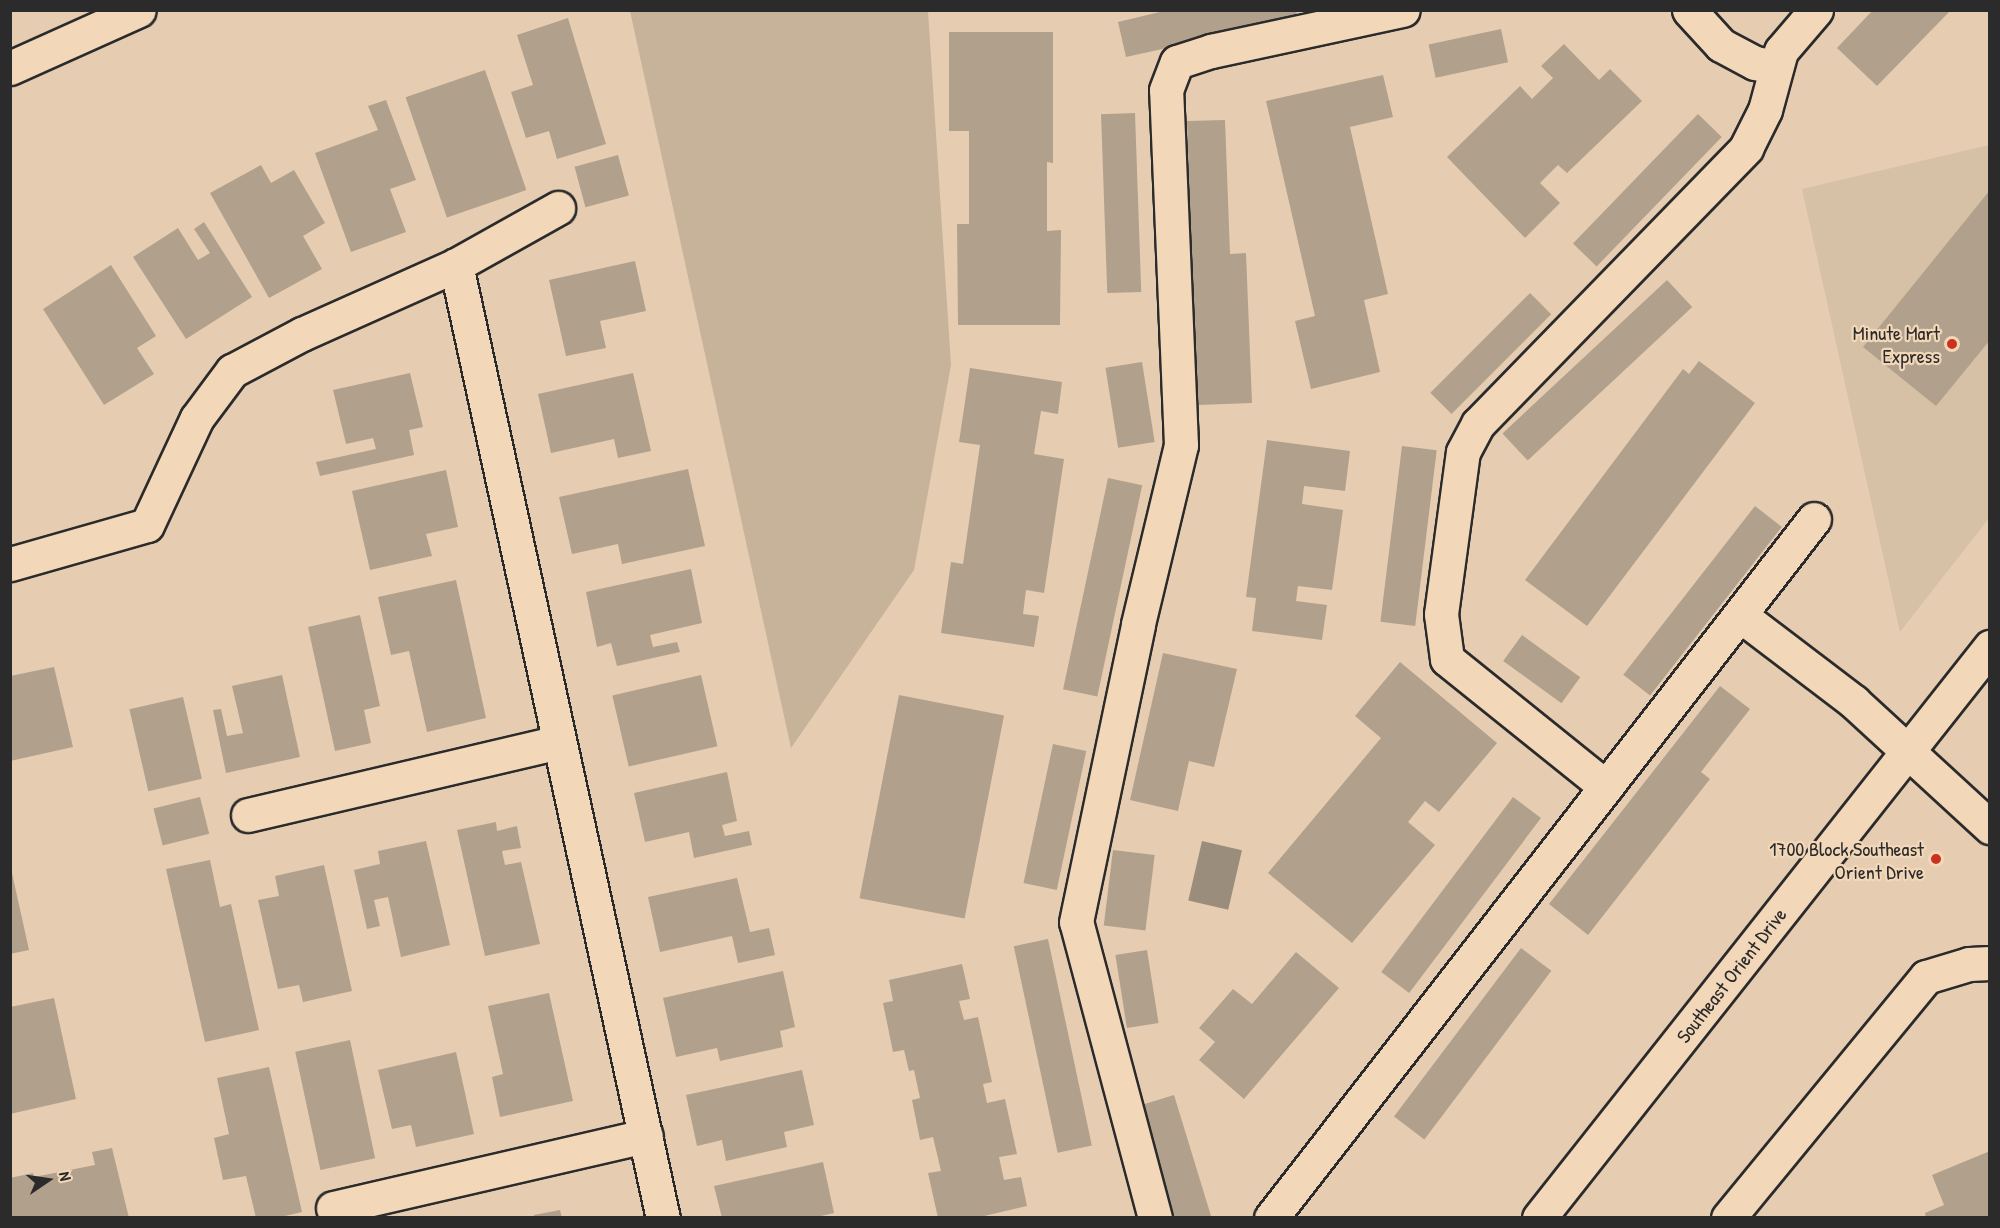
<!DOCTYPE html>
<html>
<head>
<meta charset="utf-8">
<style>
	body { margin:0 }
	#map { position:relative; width:2000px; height:1228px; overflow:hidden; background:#e6cdb1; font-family:"Patrick Hand",sans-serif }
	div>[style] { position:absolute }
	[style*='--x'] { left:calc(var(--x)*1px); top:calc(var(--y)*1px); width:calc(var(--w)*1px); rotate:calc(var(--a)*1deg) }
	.built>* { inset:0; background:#d6c0a6 }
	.green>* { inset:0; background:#c7b29a }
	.water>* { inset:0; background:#9b8d7b; transform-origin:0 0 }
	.building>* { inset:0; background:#b1a08c; transform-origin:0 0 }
	.roads { filter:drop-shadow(2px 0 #2b2b2b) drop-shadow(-2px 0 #2b2b2b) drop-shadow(0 2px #2b2b2b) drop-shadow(0 -2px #2b2b2b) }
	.minor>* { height:33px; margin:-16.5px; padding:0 16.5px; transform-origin:16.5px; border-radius:16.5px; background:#f2d7b9 }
	.major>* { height:33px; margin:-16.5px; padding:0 16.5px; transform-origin:16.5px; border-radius:16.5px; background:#f2d7b9 }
	.highway>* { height:33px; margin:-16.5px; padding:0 16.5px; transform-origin:16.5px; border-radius:16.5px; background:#f2d7b9 }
	.dots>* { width:16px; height:16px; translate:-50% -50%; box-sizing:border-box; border:3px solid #f2d7b9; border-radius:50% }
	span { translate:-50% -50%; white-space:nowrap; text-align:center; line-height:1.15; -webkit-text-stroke:4.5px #f2d7b9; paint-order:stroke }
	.poi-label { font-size:20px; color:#2b2b2b }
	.right { translate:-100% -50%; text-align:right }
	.street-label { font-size:20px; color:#2b2b2b }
	.frame { position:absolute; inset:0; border:12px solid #2b2b2b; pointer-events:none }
	.north { position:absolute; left:18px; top:1150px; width:60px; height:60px; -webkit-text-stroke:4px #f2d7b9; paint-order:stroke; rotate:77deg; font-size:16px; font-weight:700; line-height:24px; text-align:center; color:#2b2b2b }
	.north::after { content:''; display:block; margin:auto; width:21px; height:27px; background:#2b2b2b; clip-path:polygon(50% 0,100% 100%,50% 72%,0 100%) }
</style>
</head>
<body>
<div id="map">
	<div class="built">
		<i style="clip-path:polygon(1989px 145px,1989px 518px,1900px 632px,1802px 189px)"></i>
	</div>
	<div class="green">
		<i style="clip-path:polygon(630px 11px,928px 11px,951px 365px,914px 570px,791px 748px)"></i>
	</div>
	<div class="water">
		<i style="left:1202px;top:841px;width:41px;height:61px;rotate:13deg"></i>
	</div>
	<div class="building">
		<i style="clip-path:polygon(1168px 10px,1296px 10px,1298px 19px,1126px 57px,1118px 22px)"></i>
		<i style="clip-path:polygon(1873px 10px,1951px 10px,1877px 86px,1837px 48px)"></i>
		<i style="clip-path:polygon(568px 18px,606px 144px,557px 159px,549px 131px,526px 138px,511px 92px,533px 85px,517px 35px)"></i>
		<i style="left:1501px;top:29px;width:34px;height:74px;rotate:78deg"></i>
		<i style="clip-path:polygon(949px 32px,1053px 32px,1053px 163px,1047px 162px,1047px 231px,1061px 230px,1060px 325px,958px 325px,957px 224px,969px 224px,969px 131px,949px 131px)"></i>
		<i style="clip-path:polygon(1564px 44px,1599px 80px,1610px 69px,1642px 101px,1567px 173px,1558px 165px,1540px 183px,1560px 203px,1525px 238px,1447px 157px,1520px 86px,1532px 99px,1553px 78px,1541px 66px)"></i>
		<i style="left:485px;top:70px;width:127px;height:84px;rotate:71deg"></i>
		<i style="clip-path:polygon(1383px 75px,1393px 117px,1350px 127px,1388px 294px,1364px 300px,1380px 372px,1311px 389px,1295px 321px,1315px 316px,1266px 101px)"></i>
		<i style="clip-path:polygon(386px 100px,416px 180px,390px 189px,406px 232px,351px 252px,315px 153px,378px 130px,368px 106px)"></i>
		<i style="left:1135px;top:113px;width:179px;height:34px;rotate:88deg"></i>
		<i style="left:1698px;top:114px;width:33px;height:180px;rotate:44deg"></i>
		<i style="clip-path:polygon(1225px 120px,1230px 254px,1246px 253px,1252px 403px,1197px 405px,1187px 121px)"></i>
		<i style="left:618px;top:155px;width:42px;height:45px;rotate:75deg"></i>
		<i style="clip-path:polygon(261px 165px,271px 183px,294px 170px,325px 223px,303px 236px,322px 269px,269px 298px,210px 193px)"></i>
		<i style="clip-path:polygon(1990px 190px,1990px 340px,1936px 406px,1863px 347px)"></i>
		<i style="clip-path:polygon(204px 222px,252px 297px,186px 339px,133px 257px,178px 228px,198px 260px,210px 253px,194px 229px)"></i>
		<i style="clip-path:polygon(635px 261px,646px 311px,600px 321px,606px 348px,566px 356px,549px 280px)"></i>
		<i style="clip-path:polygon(111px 265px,156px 336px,137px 348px,154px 374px,104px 405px,43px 309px)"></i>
		<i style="left:1667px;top:280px;width:37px;height:225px;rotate:47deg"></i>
		<i style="left:1530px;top:293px;width:30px;height:141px;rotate:45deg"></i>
		<i style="clip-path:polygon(1699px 361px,1755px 403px,1587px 626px,1525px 580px,1683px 369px,1689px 374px)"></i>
		<i style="left:1142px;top:362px;width:81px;height:37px;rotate:81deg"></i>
		<i style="clip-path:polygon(970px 368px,1062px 382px,1058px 414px,1041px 411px,1034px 454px,1064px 459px,1044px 593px,1026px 590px,1023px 614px,1039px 616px,1034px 647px,941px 633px,951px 562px,963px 564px,980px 445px,959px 442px)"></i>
		<i style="clip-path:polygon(410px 373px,423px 427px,409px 430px,414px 455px,320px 476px,316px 462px,376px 449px,373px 438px,346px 444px,333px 390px)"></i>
		<i style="clip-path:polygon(633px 373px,651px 451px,618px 458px,614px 439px,551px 453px,538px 394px)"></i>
		<i style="clip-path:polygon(1267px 440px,1350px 451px,1345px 491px,1304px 486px,1302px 504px,1343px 510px,1332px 590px,1298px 586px,1296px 601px,1327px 605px,1322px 640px,1252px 631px,1256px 598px,1246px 597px)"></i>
		<i style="left:1402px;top:446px;width:35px;height:177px;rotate:7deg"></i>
		<i style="clip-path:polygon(688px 469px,705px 546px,622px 564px,618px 544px,572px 554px,559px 497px)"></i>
		<i style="clip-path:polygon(446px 470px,458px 527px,426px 534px,432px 556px,370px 570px,352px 491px)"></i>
		<i style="left:1108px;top:478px;width:35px;height:216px;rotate:12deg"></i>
		<i style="left:1755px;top:506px;width:34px;height:214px;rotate:38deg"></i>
		<i style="clip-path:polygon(691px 569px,702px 623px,650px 635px,653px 647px,677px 642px,680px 652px,617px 666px,611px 643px,597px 647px,586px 592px)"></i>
		<i style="clip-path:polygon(456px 580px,486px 718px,427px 732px,409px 651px,391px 655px,378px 597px)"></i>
		<i style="clip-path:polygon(360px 615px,380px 706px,364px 710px,371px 743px,335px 751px,308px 627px)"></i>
		<i style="left:1522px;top:635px;width:72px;height:32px;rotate:36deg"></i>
		<i style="clip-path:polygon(1163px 653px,1237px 669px,1214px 767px,1189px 761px,1178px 811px,1130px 800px)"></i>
		<i style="clip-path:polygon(1400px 662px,1497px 743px,1439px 812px,1425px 801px,1408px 822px,1435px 845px,1352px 943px,1268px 873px,1381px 738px,1355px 716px)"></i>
		<i style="clip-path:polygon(54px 667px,73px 747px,10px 761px,10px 676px)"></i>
		<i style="clip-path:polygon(282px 675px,300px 757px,226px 773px,213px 710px,221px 709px,227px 736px,243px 733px,232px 686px)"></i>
		<i style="left:701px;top:675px;width:73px;height:91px;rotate:77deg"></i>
		<i style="clip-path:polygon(1720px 686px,1750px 709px,1701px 772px,1710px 779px,1588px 935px,1549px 904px)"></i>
		<i style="left:899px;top:695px;width:107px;height:207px;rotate:11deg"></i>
		<i style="left:183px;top:697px;width:84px;height:55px;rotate:77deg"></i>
		<i style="left:1053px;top:744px;width:34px;height:142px;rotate:12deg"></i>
		<i style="clip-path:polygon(727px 772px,737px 821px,722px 825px,725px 836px,749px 831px,752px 845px,694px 858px,689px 832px,645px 842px,634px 793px)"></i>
		<i style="left:200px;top:797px;width:38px;height:48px;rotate:76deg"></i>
		<i style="left:1513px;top:797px;width:35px;height:219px;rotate:37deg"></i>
		<i style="clip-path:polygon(496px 822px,497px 831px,517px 826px,521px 848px,502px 851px,505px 865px,521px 862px,540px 944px,485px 956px,457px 830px)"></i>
		<i style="clip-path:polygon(426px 841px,450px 945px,401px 957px,388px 897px,374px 900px,380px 926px,367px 929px,354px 870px,380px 864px,378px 851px)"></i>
		<i style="left:1113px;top:850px;width:42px;height:76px;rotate:7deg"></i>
		<i style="clip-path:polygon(210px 860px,220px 907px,231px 904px,259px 1030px,205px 1042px,166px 869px)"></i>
		<i style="clip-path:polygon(10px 864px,29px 950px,10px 954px)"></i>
		<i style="clip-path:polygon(324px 865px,352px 991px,303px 1002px,299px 985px,278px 989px,258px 900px,279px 896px,275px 876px)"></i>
		<i style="clip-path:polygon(737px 878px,750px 932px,769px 928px,775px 955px,738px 963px,732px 936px,660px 952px,648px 897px)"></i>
		<i style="left:1048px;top:939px;width:211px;height:35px;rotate:78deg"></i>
		<i style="left:1521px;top:948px;width:38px;height:211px;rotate:37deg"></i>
		<i style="left:1147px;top:950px;width:74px;height:32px;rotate:81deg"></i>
		<i style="clip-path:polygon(1296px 952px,1339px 988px,1244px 1099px,1199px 1060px,1215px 1042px,1199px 1028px,1233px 989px,1252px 1004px)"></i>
		<i style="clip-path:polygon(962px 964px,970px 999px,959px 1001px,964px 1020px,978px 1017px,992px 1082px,983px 1084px,987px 1103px,1005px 1099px,1017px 1154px,999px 1157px,1004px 1180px,1021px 1177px,1027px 1206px,976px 1218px,938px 1218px,928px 1173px,941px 1171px,933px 1137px,920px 1140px,912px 1100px,920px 1098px,914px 1070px,909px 1071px,904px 1050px,893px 1052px,883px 1003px,893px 1001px,889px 980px)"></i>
		<i style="clip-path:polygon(783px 971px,795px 1027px,780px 1031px,783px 1047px,720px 1061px,717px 1048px,676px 1057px,663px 998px)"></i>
		<i style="clip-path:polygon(549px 993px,573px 1101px,500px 1117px,492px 1077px,503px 1074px,488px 1006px)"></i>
		<i style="clip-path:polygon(54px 998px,76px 1099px,10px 1114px,10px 1007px)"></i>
		<i style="left:350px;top:1040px;width:121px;height:56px;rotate:78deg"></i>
		<i style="clip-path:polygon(456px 1052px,474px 1134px,416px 1147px,411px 1125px,392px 1129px,378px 1070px)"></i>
		<i style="clip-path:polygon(269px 1067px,302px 1212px,276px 1218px,256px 1218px,246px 1176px,223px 1180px,214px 1138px,229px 1134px,217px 1078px)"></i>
		<i style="clip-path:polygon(802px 1070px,814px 1125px,784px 1132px,787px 1147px,726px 1161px,722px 1140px,697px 1146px,686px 1095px)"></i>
		<i style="left:1174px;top:1095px;width:129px;height:40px;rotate:73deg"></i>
		<i style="clip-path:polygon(112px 1148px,129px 1218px,11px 1218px,10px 1178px,33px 1173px,34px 1177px,95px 1165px,92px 1152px)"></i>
		<i style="clip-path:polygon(1990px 1151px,1990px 1218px,1926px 1218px,1925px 1213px,1944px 1205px,1932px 1175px)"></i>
		<i style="clip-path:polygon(823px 1162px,834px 1213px,812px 1218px,722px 1218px,714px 1186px)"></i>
		<i style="clip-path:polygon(560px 1210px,562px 1218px,534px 1218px,534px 1215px)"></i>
	</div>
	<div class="roads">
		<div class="minor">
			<i style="--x:1689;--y:10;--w:47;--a:47.6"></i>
			<i style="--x:1721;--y:45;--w:38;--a:28"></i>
			<i style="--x:1755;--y:63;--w:20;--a:11"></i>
			<i style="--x:456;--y:265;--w:975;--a:77.75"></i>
			<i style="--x:10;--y:564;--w:142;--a:-15.9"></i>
			<i style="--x:147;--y:525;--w:118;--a:-65"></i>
			<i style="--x:197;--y:418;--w:59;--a:-53.3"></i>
			<i style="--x:232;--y:371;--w:79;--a:-27.9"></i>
			<i style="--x:302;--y:334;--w:169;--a:-24.1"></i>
			<i style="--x:456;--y:265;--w:117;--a:-29.2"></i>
			<i style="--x:1740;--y:615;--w:143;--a:37.3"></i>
			<i style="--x:1854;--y:702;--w:185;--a:42.6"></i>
			<i style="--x:1606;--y:787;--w:204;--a:-141.2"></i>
			<i style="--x:1447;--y:659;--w:45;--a:-97.6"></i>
			<i style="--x:1441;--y:614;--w:163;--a:-82.3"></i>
			<i style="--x:1463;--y:452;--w:32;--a:-62"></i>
			<i style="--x:1478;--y:424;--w:385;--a:-45.8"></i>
			<i style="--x:1746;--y:148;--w:42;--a:-63.4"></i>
			<i style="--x:1765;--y:110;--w:61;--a:-74.8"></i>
			<i style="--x:1781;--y:51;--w:54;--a:-49.5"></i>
			<i style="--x:248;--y:815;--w:319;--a:-13.2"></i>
			<i style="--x:333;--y:1208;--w:321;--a:-13"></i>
			<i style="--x:1155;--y:1218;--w:306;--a:-104.9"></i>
			<i style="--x:1076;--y:922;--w:304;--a:-78.2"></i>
			<i style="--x:1138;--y:624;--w:184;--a:-76.5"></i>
			<i style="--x:1181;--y:445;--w:355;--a:-92.4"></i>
			<i style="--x:1166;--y:90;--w:30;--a:-69"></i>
			<i style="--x:1177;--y:62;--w:36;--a:-18"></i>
			<i style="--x:1211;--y:51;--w:196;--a:-12.1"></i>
			<i style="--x:1271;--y:1218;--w:885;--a:-52.16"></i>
			<i style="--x:1728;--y:1218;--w:312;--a:-50.6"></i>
			<i style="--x:1926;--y:977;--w:45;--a:-16.8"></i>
			<i style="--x:1969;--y:964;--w:21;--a:-3"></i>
		</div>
		<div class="major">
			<i style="--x:1539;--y:1218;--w:728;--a:-51.7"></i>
		</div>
		<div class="highway">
			<i style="--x:10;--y:68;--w:141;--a:-24.2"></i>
		</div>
	</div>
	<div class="dots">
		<i style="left:1952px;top:344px;background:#c8321e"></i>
		<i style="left:1936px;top:859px;background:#c8321e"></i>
	</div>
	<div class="poi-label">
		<span class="right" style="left:1940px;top:344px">Minute Mart<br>Express</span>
		<span class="right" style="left:1924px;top:860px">1700 Block Southeast<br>Orient Drive</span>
	</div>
	<div class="street-label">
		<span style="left:1731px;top:975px;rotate:-52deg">Southeast Orient Drive</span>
	</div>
	<div class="frame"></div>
	<div class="north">N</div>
</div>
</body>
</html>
